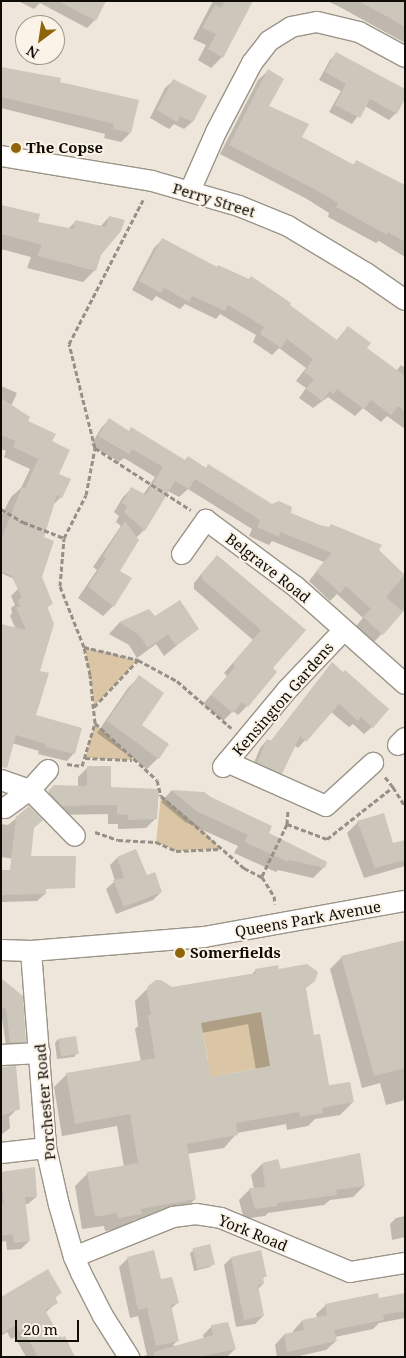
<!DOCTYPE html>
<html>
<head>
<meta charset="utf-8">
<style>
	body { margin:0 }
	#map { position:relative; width:406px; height:1358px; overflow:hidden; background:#eee6da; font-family:"Noto Serif",serif }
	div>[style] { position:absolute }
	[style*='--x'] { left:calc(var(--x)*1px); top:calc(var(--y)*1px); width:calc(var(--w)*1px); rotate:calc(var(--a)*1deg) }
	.green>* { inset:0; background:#dac6a5 }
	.shadow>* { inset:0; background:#0003 }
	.building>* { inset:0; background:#cdc6ba; transform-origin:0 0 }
	.path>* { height:3px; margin-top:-1.5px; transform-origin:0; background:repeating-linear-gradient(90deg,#969088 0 5px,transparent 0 7.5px) }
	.roads { filter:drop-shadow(1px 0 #9b9488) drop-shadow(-1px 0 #9b9488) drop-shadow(0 1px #9b9488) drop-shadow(0 -1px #9b9488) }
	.minor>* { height:20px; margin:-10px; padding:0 10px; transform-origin:10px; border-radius:10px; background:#fff }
	.dots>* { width:14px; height:14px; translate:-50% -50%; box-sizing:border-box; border:2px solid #fbf3e7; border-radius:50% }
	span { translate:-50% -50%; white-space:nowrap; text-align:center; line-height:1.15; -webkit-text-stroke:4px #fbf3e7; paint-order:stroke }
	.poi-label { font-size:15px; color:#100d09; font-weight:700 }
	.left { translate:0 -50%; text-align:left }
	.street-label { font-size:15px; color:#100d09 }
	.frame { position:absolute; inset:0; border:2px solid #100d09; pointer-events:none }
	.north { position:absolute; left:15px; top:15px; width:50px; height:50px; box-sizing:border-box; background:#fbf3e7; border:1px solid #9d978e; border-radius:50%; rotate:211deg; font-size:14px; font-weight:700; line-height:20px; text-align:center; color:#100d09 }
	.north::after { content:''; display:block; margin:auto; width:18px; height:22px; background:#8f650b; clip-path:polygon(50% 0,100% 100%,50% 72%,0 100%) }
	.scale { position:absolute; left:15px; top:1320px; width:64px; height:22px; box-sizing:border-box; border:2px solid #100d09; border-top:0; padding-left:6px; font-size:15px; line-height:18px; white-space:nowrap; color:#100d09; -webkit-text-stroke:4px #fbf3e7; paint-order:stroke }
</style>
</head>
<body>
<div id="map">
	<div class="green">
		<i style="clip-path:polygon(84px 647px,138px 660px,94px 707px,90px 675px)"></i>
		<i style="clip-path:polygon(95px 723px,119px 746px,133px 760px,85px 758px)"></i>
		<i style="clip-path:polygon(161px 796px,204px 831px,221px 849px,176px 851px,156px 842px)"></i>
		<i style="clip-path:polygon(259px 1002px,268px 1050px,275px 1065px,221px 1075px,223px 1087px,174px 1096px,208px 1059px,199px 1012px)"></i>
	</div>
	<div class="shadow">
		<i style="clip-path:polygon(18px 1px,105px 1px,95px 20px,87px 28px,40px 3px,34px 9px)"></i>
		<i style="clip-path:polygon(213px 1px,252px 1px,222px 57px,211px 68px,198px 60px,206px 45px,193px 39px)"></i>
		<i style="clip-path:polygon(327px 1px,405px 1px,405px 43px,338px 6px)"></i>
		<i style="clip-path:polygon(336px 54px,396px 113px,389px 120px,365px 106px,352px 124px,329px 112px,341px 91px,319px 80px,330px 60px)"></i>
		<i style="clip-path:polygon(1px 68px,60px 79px,59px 83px,130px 133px,121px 142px,104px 138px,105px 134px,1px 108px)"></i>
		<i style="clip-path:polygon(268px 71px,268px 107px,301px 137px,353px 165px,356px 162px,405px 186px,405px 257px,379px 241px,376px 243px,328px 217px,329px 213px,307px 199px,220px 154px,258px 80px)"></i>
		<i style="clip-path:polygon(173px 81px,205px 97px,192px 122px,184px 129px,174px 124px,169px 129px,150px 118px,165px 88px)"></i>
		<i style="clip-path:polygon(1px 205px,36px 223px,68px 229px,76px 221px,100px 227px,109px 217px,95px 270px,83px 282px,27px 268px,31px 257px,1px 249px)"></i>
		<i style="clip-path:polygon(162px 240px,216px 268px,218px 266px,288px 306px,336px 341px,348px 327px,365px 348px,396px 371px,401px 365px,405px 368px,405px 429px,387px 416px,381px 422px,363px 408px,355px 416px,328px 397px,313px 408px,299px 398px,306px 388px,296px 381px,306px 368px,279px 348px,272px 355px,253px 342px,256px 335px,220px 314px,216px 319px,185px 304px,180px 309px,156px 296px,152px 301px,132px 290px,154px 248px)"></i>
		<i style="clip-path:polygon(1px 386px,17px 393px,11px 406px,51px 441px,61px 497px,53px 505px,42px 538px,31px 587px,1px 573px,1px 516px,11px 497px,21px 488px,30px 469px,4px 457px,6px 451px,1px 449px)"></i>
		<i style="clip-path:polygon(109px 420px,128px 432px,131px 429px,184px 461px,205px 469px,208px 466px,272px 506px,378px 551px,405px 576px,405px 609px,374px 642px,356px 626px,363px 618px,337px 594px,330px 601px,309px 581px,324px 562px,272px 541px,269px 545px,249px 536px,252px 529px,188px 489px,179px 497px,168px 491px,144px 530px,136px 538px,119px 571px,113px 606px,103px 616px,78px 598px,97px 570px,93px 567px,121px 526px,116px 522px,119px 516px,114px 512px,123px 497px,132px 488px,143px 495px,155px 477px,124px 458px,119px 462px,91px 445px,101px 428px)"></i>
		<i style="clip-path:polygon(208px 566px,303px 630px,271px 668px,247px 706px,238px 715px,233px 711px,223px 721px,203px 704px,227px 676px,224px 673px,253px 640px,194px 589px,194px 583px)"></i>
		<i style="clip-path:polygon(18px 589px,52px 603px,47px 608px,34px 716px,74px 753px,67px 761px,38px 754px,39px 751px,12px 743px,20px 638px,10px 616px,12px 613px,11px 608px,15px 605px,11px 596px)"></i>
		<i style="clip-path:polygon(149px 610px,154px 618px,197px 629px,164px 656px,156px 644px,137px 658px,129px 645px,109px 634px,119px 623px)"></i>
		<i style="clip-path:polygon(332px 664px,343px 673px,372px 727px,364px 734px,353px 724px,349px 727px,331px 712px,298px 748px,294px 745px,281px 773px,273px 780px,251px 770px,260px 748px,267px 740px,270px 742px)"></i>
		<i style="clip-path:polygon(139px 677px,140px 725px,158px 758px,147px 769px,97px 733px,128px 688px)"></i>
		<i style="clip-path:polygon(88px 767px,110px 788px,156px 818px,146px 828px,118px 829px,118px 824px,108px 824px,108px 814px,52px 815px,39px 802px,55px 787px,78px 787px,78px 777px)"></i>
		<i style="clip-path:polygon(171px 791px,203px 793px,324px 867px,313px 878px,278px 870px,276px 872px,234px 853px,238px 846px,185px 822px,161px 802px)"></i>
		<i style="clip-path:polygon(29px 808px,32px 830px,21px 860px,1px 857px,1px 824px,8px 825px)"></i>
		<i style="clip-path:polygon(358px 822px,392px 845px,405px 841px,405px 866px,364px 878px,347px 833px)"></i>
		<i style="clip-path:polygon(117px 858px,146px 876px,161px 892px,153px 900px,116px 914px,106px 889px,115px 881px,110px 865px)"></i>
		<i style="clip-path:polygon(1px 875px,45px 894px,37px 901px,1px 902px)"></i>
		<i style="clip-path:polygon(405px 942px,405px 1100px,386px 1105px,380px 1083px,362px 1088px,330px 969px,342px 957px)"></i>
		<i style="clip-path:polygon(evenodd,256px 970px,278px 970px,305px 989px,313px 1036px,328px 1087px,353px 1102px,340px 1115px,315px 1119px,308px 1126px,287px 1130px,286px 1124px,237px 1133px,224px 1148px,187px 1154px,195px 1199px,182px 1212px,134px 1220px,127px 1227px,105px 1231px,104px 1226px,82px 1229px,75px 1186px,88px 1173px,124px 1167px,117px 1126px,62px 1136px,54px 1087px,67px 1074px,141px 1062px,135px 1029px,138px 1026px,135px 1001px,149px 987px,172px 989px,251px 975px,256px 970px,248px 1024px,256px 1070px,210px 1078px,202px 1033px,248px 1024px)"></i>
		<i style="clip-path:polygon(1px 985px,25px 1041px,21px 1045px,6px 1045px,1px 1012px)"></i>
		<i style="clip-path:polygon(58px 1039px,77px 1053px,74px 1057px,57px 1059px,55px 1043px)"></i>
		<i style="clip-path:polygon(1px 1071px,18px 1108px,9px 1117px,10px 1128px,1px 1135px)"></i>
		<i style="clip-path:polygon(262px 1164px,280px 1170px,364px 1186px,353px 1197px,330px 1200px,324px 1205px,268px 1213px,265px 1216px,244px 1219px,239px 1200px,250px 1189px,254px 1189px,251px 1175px)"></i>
		<i style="clip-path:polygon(1px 1173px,36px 1197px,28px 1204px,25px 1204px,29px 1241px,21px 1249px,7px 1250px,6px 1241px,1px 1242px)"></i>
		<i style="clip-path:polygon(405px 1216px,405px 1237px,392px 1240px,390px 1224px,396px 1218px)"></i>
		<i style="clip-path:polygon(194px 1250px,213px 1263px,210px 1267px,194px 1271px,190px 1253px)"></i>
		<i style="clip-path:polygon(128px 1258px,160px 1281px,177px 1303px,171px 1309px,178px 1340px,173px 1345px,175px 1347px,204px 1339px,203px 1335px,212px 1326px,235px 1349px,227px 1357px,141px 1357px,147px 1355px,138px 1316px,130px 1318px,119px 1267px)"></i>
		<i style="clip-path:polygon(231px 1258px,265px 1276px,262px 1280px,263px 1284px,258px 1289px,263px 1316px,255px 1324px,236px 1327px,224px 1265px)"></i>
		<i style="clip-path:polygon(60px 1293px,55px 1298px,57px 1302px,45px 1313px,74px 1357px,26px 1357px,15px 1337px,11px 1339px,7px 1332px,1px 1336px,1px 1299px)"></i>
		<i style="clip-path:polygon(405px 1294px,405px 1318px,379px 1323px,373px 1329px,335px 1337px,336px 1341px,326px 1350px,295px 1357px,277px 1357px,275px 1345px,284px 1335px,293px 1334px,293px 1331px,302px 1321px,317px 1318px,316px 1314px,326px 1305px,378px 1300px)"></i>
	</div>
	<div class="building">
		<i style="clip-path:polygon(58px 1px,106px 1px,96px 21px)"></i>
		<i style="clip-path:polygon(225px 1px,253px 1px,223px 58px,208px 49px,216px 34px,202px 28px,215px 5px,221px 8px)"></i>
		<i style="clip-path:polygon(358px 1px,405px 1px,405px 27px,386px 16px)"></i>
		<i style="clip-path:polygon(336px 52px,405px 89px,405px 99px,397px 114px,370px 99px,360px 118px,335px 105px,346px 84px,325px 72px)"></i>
		<i style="clip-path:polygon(1px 67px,61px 78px,60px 82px,139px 100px,131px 133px,113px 129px,114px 124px,94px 119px,1px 97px)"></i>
		<i style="clip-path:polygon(268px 69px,284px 79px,269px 106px,309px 124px,302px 137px,354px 165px,356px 160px,405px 185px,405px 242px,388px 232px,387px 235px,336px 207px,338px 203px,316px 190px,229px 145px)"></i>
		<i style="clip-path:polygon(173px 79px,207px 96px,193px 122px,180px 116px,177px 122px,157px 110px)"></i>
		<i style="clip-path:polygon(1px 205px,40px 214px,38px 222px,74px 229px,75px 220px,106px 227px,109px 216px,125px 220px,121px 231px,101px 255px,96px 271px,37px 256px,42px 245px,1px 234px)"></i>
		<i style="clip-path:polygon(162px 238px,217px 267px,218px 265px,249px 279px,251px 276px,291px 303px,290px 305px,337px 340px,348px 326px,371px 343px,367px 348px,405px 376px,405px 411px,398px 406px,391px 415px,371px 400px,364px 409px,337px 389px,333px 394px,330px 391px,322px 401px,306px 389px,314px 379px,304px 372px,313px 359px,287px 339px,281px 348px,260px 334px,264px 327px,228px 305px,225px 311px,192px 296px,189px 302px,164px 288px,161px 293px,139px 281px)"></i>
		<i style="clip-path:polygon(1px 398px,30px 417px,28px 421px,56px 434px,52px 441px,70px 450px,59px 474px,71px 479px,62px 498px,57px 495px,44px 537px,54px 541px,42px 577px,53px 604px,47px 606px,54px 624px,40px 671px,49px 673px,36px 715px,82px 728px,75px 754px,45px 747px,46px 744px,16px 735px,7px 768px,1px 767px,1px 624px,26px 630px,16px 607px,20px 607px,18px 600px,22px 598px,11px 575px,1px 572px,1px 540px,22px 487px,25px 489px,38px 459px,13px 447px,15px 441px,1px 435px)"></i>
		<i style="clip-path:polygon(109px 418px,129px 431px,131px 427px,185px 460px,188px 456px,206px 468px,208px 464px,272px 504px,279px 501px,292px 507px,291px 513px,320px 525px,329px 527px,331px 524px,382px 545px,379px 550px,405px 575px,386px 597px,403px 612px,383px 635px,363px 617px,371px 609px,346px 586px,340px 593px,316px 571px,332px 553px,280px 532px,279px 537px,257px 527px,260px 520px,195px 479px,189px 489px,175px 481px,145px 531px,124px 512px,127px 506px,122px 503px,131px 487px,146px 495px,163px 467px,132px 449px,129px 454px,98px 436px)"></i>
		<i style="clip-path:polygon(125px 521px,139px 540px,120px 571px,132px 578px,114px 607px,88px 587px,106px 558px,103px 556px)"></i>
		<i style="clip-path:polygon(217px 555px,306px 630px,273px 668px,277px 672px,248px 707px,242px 702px,233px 713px,211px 695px,235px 667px,233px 663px,261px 630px,202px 579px,202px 573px)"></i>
		<i style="clip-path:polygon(180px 600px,199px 629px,176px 646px,168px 634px,148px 648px,139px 635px,119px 622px,149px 609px,155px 616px)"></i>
		<i style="clip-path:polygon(332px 662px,343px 672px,345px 670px,389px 709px,373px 728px,361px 717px,358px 721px,339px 704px,306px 742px,300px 736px,282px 774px,257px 763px,267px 739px,271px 741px)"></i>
		<i style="clip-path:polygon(139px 675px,164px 693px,142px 725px,169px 744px,159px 759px,107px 721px)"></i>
		<i style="clip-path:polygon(87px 766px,111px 766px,111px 787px,159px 789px,157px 819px,128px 820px,128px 815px,117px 814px,117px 805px,62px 806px,48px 791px,54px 785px,87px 786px)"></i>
		<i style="clip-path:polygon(171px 790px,204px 792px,211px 797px,272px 826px,269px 833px,327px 862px,325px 868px,289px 860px,288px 862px,244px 842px,248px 835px,196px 811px)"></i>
		<i style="clip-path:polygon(29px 806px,43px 820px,34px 828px,31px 856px,76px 856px,75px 888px,46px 889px,46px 894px,1px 895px,1px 870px,10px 870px,16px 817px)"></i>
		<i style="clip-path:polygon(384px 813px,393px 843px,405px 840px,405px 860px,375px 868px,357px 821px)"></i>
		<i style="clip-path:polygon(136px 849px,147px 875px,155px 872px,162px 892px,124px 907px,113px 880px,124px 878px,117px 857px)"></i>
		<i style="clip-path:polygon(405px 940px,405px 1068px,374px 1076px,341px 956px)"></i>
		<i style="clip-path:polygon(evenodd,307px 964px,318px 972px,315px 981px,306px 988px,314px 1035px,320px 1034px,329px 1085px,350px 1082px,354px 1102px,322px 1108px,323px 1113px,300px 1117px,299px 1112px,236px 1123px,238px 1135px,187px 1144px,196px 1199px,141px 1209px,142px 1214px,118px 1218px,117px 1213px,95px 1217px,87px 1172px,138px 1163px,130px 1114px,75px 1124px,66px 1073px,155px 1058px,148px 1015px,151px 1015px,147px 992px,148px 986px,156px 980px,161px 980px,172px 987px,256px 973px,255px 969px,278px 965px,279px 969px,307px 964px,261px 1012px,270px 1066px,211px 1077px,201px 1023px,261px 1012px)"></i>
		<i style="clip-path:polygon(1px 978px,23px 996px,26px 1042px,10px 1042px,6px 1009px,1px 1006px)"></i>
		<i style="left:76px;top:1036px;width:18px;height:18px;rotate:81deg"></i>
		<i style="clip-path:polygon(16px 1066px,20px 1109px,1px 1116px,1px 1067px)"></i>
		<i style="clip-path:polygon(360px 1153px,365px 1186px,336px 1190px,337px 1195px,277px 1203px,277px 1206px,255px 1209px,249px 1188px,265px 1187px,262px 1163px,278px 1159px,281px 1169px)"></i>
		<i style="clip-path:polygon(35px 1167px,37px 1197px,25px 1197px,30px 1241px,14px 1243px,13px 1234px,1px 1236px,1px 1204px,4px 1204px,1px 1172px)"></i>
		<i style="left:210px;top:1244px;width:21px;height:18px;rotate:76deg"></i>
		<i style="clip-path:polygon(154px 1250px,161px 1279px,172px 1277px,179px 1303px,171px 1305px,179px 1341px,156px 1346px,147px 1308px,138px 1310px,127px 1257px)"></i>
		<i style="clip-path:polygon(261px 1250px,267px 1277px,263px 1277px,264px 1284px,258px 1285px,264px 1316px,244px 1320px,231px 1257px)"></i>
		<i style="clip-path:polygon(48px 1269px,62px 1293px,55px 1297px,58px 1303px,45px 1310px,61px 1338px,65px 1336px,75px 1357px,38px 1357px,23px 1330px,20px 1332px,16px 1325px,1px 1334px,1px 1297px)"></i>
		<i style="clip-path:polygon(378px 1293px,379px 1298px,405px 1293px,405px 1311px,383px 1315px,384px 1320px,334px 1330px,337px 1341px,287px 1352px,284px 1334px,304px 1330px,302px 1320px,327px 1315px,325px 1304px)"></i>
		<i style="clip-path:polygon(228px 1322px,236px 1349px,199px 1357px,154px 1357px,154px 1352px,213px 1335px,211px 1325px)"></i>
	</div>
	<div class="path">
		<i style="--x:95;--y:448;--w:114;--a:32.9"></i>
		<i style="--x:1;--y:509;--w:26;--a:31"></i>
		<i style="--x:23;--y:522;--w:44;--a:21.3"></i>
		<i style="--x:84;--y:647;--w:56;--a:13.5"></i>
		<i style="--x:138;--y:660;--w:44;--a:28.3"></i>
		<i style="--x:177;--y:681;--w:72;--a:41"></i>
		<i style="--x:94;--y:707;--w:64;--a:-46.9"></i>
		<i style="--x:95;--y:723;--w:84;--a:42.6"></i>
		<i style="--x:157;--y:780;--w:16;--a:76"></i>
		<i style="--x:161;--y:796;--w:110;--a:40.9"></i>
		<i style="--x:244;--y:868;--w:20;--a:27"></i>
		<i style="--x:262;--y:877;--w:22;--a:58"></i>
		<i style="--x:274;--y:896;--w:8;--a:83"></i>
		<i style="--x:85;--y:758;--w:47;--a:2.4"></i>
		<i style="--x:67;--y:764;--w:15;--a:8"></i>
		<i style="--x:82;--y:766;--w:45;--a:-73.2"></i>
		<i style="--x:95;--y:723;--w:48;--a:-95.9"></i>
		<i style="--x:90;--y:675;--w:29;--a:-102"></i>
		<i style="--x:84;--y:647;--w:66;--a:-111.5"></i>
		<i style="--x:60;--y:586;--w:48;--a:-85.2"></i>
		<i style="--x:64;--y:538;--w:48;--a:-62.9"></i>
		<i style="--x:86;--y:495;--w:48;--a:-79.2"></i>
		<i style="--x:95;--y:448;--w:107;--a:-104"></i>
		<i style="--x:69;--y:344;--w:162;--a:-62.8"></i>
		<i style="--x:385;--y:777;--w:13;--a:51"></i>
		<i style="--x:287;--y:824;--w:43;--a:20.6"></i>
		<i style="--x:327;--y:839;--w:84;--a:-38.2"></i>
		<i style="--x:393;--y:787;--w:22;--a:58"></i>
		<i style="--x:95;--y:832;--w:24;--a:19"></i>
		<i style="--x:118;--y:840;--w:38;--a:3"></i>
		<i style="--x:156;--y:842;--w:22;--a:24"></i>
		<i style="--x:176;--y:851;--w:44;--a:-2.6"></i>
		<i style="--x:262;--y:876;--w:58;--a:-64.3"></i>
		<i style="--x:287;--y:824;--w:13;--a:-86"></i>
	</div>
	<div class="roads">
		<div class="minor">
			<i style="--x:1;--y:156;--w:153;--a:9.4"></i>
			<i style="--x:152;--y:181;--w:91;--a:16"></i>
			<i style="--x:239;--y:206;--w:53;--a:22.2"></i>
			<i style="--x:288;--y:226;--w:91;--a:31.1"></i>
			<i style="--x:366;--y:273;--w:47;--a:34.7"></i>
			<i style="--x:190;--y:191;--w:64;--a:-66.2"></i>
			<i style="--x:216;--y:132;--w:78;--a:-62.4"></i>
			<i style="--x:252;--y:63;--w:28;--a:-52"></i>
			<i style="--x:269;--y:41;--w:26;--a:-32"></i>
			<i style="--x:291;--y:27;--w:26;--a:-11"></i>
			<i style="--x:317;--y:22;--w:43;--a:13.4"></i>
			<i style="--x:359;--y:32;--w:52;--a:28.5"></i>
			<i style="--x:182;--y:554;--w:42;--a:-54.8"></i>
			<i style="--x:206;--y:520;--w:111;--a:36.6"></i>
			<i style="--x:295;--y:586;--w:147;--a:41.7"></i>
			<i style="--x:398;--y:745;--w:10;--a:-45"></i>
			<i style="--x:227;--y:762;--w:108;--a:24"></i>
			<i style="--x:326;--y:806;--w:64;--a:-42.5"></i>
			<i style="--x:223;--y:767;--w:99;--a:-50.3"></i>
			<i style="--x:286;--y:691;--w:83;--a:-46.5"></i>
			<i style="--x:1;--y:780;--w:31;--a:19"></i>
			<i style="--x:30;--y:790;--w:27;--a:-48"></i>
			<i style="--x:5;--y:808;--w:31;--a:-36"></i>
			<i style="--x:30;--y:790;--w:64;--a:45.6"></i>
			<i style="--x:1;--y:950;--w:30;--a:2"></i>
			<i style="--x:31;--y:951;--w:174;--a:-4.6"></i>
			<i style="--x:204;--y:937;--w:204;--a:-10.2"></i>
			<i style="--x:31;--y:951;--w:198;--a:85.6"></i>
			<i style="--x:46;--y:1148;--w:58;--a:77.2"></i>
			<i style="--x:59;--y:1205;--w:54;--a:73.9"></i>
			<i style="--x:74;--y:1257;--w:17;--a:66"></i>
			<i style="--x:81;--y:1273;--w:48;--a:62.9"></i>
			<i style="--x:103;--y:1316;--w:49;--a:57.6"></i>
			<i style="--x:1;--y:1055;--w:39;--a:-3"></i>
			<i style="--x:1;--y:1153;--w:45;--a:-6.3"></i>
			<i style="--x:74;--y:1257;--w:107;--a:-22"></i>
			<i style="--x:173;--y:1217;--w:23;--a:-7"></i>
			<i style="--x:196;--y:1214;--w:25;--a:9"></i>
			<i style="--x:221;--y:1218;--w:140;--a:22.7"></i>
			<i style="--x:350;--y:1272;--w:56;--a:-9.3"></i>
		</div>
	</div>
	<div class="dots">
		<i style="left:16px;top:148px;background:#8f650b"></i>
		<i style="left:180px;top:953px;background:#8f650b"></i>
	</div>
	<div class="poi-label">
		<span class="left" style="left:26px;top:148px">The Copse</span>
		<span class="left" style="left:190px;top:953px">Somerfields</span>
	</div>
	<div class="street-label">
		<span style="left:214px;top:200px;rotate:17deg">Perry Street</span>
		<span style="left:268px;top:568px;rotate:38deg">Belgrave Road</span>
		<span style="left:283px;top:699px;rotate:-49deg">Kensington Gardens</span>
		<span style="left:308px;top:919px;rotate:-10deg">Queens Park Avenue</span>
		<span style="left:45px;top:1102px;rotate:-95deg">Porchester Road</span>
		<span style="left:253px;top:1233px;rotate:22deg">York Road</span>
	</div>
	<div class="frame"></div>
	<div class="north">N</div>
	<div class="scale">20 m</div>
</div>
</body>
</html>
